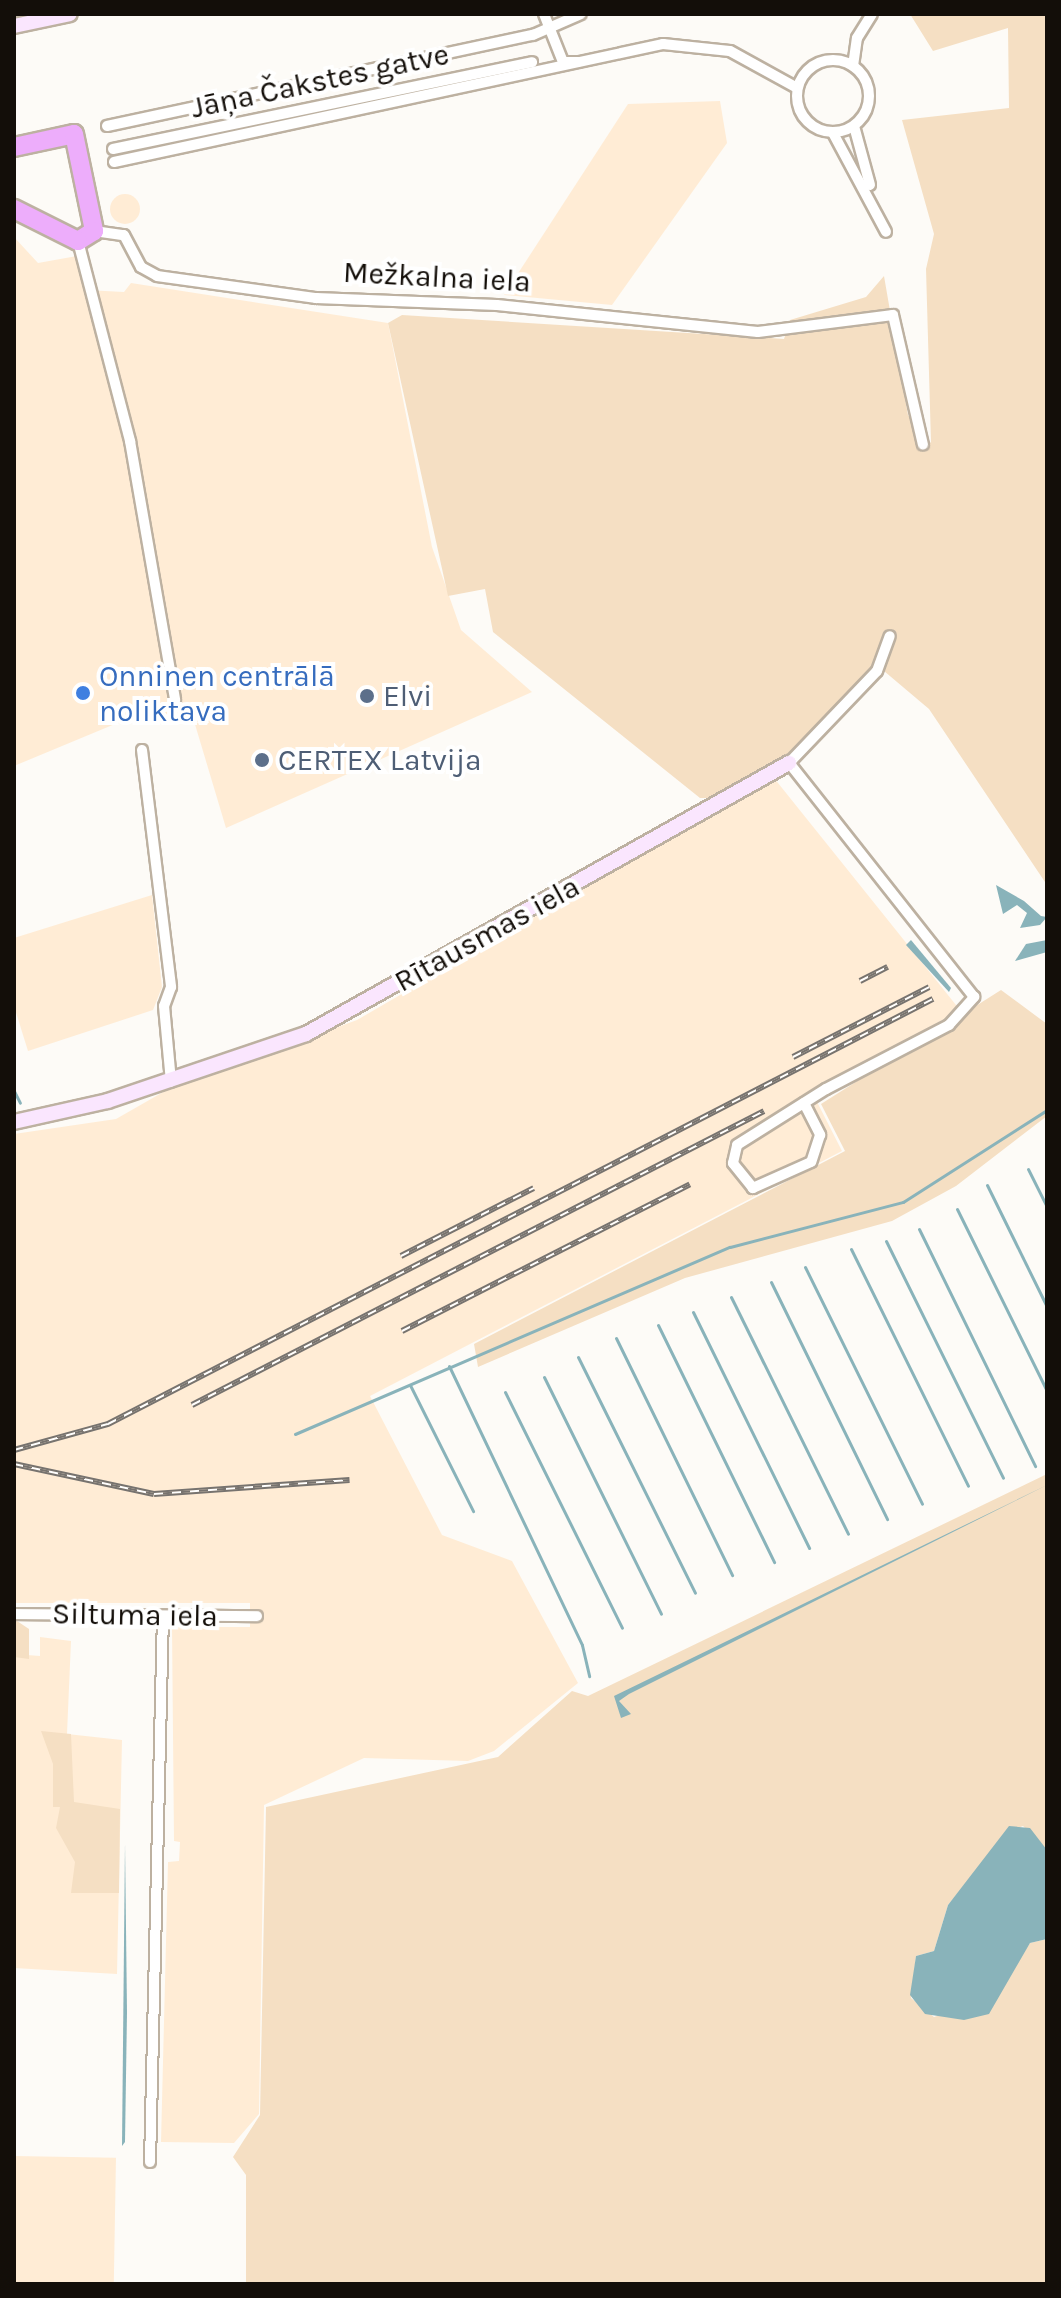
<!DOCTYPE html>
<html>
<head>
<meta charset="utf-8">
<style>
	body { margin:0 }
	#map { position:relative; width:1061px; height:2298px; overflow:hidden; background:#fdfbf7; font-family:Karla,sans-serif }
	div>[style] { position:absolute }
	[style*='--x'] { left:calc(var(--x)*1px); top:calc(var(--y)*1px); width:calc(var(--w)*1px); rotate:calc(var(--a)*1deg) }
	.built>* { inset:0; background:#ffecd5; transform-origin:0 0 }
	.round { border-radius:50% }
	.green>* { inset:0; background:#f5dfc3 }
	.water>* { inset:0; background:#89b3ba }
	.stream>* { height:3px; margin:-1.5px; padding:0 1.5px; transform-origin:1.5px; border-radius:1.5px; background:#89b3ba }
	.roads { filter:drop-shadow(2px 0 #bdb1a1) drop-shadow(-2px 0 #bdb1a1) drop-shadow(0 2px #bdb1a1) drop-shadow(0 -2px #bdb1a1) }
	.street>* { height:10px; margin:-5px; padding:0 5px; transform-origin:5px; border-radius:5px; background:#fff }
	.street>.ring { margin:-5px; padding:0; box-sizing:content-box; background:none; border:10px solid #fff; border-radius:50% }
	.secondary>* { height:14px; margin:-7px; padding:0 7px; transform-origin:7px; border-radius:7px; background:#fae6fe }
	.highway>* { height:18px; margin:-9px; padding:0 9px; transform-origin:9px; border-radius:9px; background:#edadfb }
	.rail>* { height:6px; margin-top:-3px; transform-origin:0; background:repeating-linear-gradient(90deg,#fff 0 9px,#77736f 0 18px); box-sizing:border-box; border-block:2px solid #77736f }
	.dots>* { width:22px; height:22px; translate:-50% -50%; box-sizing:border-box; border:4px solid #fff; border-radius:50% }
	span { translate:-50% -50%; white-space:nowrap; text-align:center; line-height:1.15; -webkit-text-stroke:8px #fff; paint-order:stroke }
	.street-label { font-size:30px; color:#130e09 }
	.shop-label { font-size:30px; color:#366cbe }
	.left { translate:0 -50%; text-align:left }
	.service-label { font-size:30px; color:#4e5e75 }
	.frame { position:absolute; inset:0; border:16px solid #130e09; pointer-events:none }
</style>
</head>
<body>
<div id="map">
	<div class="built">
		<i style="clip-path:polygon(720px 101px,727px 143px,612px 305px,504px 295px,628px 104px)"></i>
		<i class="round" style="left:110px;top:194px;width:30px;height:30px"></i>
		<i style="clip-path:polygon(14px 237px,38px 263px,77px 256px,86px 290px,124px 292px,131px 283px,388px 323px,432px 547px,461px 630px,532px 692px,226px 828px,191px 711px,115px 724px,14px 766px)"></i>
		<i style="clip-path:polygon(774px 778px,960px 1010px,813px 1094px,842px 1151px,370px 1396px,442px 1535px,512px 1561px,578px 1683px,494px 1751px,468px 1761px,364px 1758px,264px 1805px,259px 2114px,234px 2143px,161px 2142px,168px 1862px,179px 1861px,180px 1842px,174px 1841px,172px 1627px,250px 1627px,250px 1603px,14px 1603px,14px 1134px,116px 1119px,165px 1091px,357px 1020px)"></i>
		<i style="clip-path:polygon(152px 895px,162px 987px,153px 1010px,28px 1051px,14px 1006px,14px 938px)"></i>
		<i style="clip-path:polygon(40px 1637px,71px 1641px,67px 1734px,122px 1740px,117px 1974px,14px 1968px,14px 1654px,40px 1656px)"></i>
		<i style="left:14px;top:2156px;width:102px;height:128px;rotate:1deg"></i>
	</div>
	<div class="green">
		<i style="clip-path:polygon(910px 14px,1047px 14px,1047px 885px,929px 709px,884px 671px,872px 670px,801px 750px,715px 798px,700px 798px,493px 632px,485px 589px,448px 596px,388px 323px,402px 315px,784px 339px,790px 320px,866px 297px,884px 276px,908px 415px,931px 443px,926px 269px,934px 234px,902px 120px,1009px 108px,1008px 28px,933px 51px)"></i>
		<i style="clip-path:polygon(1001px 990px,1047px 1024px,1047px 1116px,956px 1186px,892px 1221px,685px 1278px,478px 1367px,474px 1344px,845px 1151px,821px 1104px)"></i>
		<i style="clip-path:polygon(1047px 1474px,1047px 1850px,1023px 1826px,1007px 1832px,948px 1905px,934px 1951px,916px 1956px,911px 1998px,934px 2017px,993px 1997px,1030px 1943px,1047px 1939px,1047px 2284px,246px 2284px,246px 2175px,233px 2157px,260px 2115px,266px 1807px,498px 1757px,572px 1691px,588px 1696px)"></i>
		<i style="clip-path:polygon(14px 1619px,29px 1629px,29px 1659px,14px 1657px)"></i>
		<i style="clip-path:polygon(41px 1731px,71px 1734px,74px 1802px,120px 1809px,119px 1893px,71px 1893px,75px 1862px,56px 1828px,60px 1807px,53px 1807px,53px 1764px)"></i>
	</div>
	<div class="water">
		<i style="clip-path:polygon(996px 885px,1024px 901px,1041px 916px,1047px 917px,1040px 925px,1020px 928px,1027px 913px,1017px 905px,1003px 914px)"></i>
		<i style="clip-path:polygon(911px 940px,951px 988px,949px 992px,906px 945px)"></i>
		<i style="clip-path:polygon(1047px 940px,1047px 952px,1015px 961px,1026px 944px)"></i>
		<i style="clip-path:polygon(1047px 1485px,629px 1694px,619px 1701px,631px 1714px,621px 1718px,614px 1696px)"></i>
		<i style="clip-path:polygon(1009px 1826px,1030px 1828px,1047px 1850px,1047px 1939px,1030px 1943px,989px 2014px,964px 2020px,925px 2014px,910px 1995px,916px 1956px,934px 1951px,948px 1905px)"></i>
		<i style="clip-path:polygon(125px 1843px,127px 2012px,125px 2142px,122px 2146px)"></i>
	</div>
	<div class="stream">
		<i style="--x:14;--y:1091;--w:13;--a:63"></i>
		<i style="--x:1028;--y:1169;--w:42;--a:63.4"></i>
		<i style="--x:987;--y:1185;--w:136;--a:63.8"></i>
		<i style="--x:957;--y:1209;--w:203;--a:63.7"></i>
		<i style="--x:919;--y:1229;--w:264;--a:63.9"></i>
		<i style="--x:886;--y:1241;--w:264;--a:63.7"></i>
		<i style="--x:851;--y:1249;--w:264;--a:63.7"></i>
		<i style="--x:805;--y:1267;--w:264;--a:63.7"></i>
		<i style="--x:771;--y:1282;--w:264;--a:63.9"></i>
		<i style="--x:731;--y:1297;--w:264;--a:63.7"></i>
		<i style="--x:693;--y:1312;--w:263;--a:63.8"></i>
		<i style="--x:658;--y:1325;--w:264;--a:63.9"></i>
		<i style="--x:616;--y:1338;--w:264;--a:63.9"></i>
		<i style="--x:578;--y:1357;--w:263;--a:63.6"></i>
		<i style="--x:449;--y:1366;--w:309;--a:64.5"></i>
		<i style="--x:582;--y:1645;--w:32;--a:77"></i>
		<i style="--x:544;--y:1377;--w:264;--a:63.7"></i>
		<i style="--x:410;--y:1385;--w:141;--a:63.4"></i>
		<i style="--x:505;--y:1392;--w:263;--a:63.6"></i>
		<i style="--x:295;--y:1434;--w:473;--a:-23.3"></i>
		<i style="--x:730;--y:1247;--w:179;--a:-14.6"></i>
		<i style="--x:903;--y:1202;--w:171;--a:-32.6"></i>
	</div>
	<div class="roads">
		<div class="street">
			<i style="--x:544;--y:14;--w:52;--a:68.4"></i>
			<i style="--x:563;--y:62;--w:15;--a:0"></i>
			<i class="ring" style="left:797px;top:60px;width:62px;height:62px"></i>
			<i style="--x:853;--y:66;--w:28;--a:-82"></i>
			<i style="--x:857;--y:38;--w:28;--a:-58"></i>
			<i style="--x:107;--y:126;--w:436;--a:-12.1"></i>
			<i style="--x:533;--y:35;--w:52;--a:-23.6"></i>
			<i style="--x:854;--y:126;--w:61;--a:74.8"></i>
			<i style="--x:833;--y:133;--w:112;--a:61.8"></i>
			<i style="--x:113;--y:149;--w:428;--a:-11.7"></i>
			<i style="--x:114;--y:162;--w:562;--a:-12.13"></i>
			<i style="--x:663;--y:44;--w:67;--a:6"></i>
			<i style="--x:730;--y:51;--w:77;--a:28.9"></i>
			<i style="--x:94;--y:231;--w:30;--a:8"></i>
			<i style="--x:124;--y:235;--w:36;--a:62"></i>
			<i style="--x:141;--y:267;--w:18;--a:29"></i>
			<i style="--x:157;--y:276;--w:161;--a:7.9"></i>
			<i style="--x:316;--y:298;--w:181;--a:2.2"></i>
			<i style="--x:497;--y:305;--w:262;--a:5.9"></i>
			<i style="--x:758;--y:332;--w:136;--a:-7.2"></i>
			<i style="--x:893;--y:315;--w:133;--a:77"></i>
			<i style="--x:78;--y:241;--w:207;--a:75.4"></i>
			<i style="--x:130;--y:441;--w:263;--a:80.1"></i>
			<i style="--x:142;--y:750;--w:239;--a:83"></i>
			<i style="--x:171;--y:987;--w:20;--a:110"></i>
			<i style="--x:164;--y:1006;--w:76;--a:84.7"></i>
			<i style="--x:804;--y:1103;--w:36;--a:63"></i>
			<i style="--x:820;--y:1135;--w:28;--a:108"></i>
			<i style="--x:811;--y:1162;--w:64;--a:155.9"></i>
			<i style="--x:753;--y:1188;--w:32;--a:-129"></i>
			<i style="--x:733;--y:1163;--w:18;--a:-77"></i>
			<i style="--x:737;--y:1145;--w:105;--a:-32.2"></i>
			<i style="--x:826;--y:1089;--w:139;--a:-27.5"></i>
			<i style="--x:949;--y:1025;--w:38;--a:-48"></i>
			<i style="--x:974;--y:997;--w:298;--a:-128.3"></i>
			<i style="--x:789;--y:763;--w:127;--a:-46.3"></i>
			<i style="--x:877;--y:671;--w:37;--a:-70"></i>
			<i style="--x:14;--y:1614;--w:243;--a:0.5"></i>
			<i style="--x:150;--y:2162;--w:546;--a:-88.64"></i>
		</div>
		<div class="secondary">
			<i style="--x:14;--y:26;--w:57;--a:-12.1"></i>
			<i style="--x:14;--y:1122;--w:96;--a:-12.6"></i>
			<i style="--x:108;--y:1101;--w:209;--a:-18.7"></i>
			<i style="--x:306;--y:1034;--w:554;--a:-29.3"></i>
		</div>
		<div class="highway">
			<i style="--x:14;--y:147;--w:61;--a:-12.2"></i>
			<i style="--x:74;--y:134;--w:99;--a:78.3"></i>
			<i style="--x:94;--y:231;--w:19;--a:148"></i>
			<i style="--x:78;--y:241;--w:72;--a:-153.4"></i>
		</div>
	</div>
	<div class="rail">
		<i style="--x:860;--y:981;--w:31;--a:-27"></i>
		<i style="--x:793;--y:1057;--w:153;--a:-27.2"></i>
		<i style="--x:401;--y:1256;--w:149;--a:-27.1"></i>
		<i style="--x:402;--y:1331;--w:323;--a:-27"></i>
		<i style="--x:192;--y:1405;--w:643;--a:-27.2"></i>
		<i style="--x:14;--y:1450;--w:98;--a:-15.5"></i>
		<i style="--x:108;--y:1424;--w:928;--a:-27.26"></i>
		<i style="--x:14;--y:1464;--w:143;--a:12.1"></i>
		<i style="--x:154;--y:1494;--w:196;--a:-4.1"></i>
	</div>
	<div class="dots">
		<i style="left:83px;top:693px;background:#3f7fe0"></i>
		<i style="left:367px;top:696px;background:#5c6f8a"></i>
		<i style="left:262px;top:760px;background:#5c6f8a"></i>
	</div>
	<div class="street-label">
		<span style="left:320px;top:81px;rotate:-12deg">Jāņa Čakstes gatve</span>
		<span style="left:437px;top:277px;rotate:3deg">Mežkalna iela</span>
		<span style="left:487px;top:934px;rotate:-29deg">Rītausmas iela</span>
		<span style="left:135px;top:1615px;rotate:1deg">Siltuma iela</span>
	</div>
	<div class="shop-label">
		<span class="left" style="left:99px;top:693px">Onninen centrālā<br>noliktava</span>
	</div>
	<div class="service-label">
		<span class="left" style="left:383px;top:696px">Elvi</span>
		<span class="left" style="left:278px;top:760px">CERTEX Latvija</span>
	</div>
	<div class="frame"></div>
</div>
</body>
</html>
